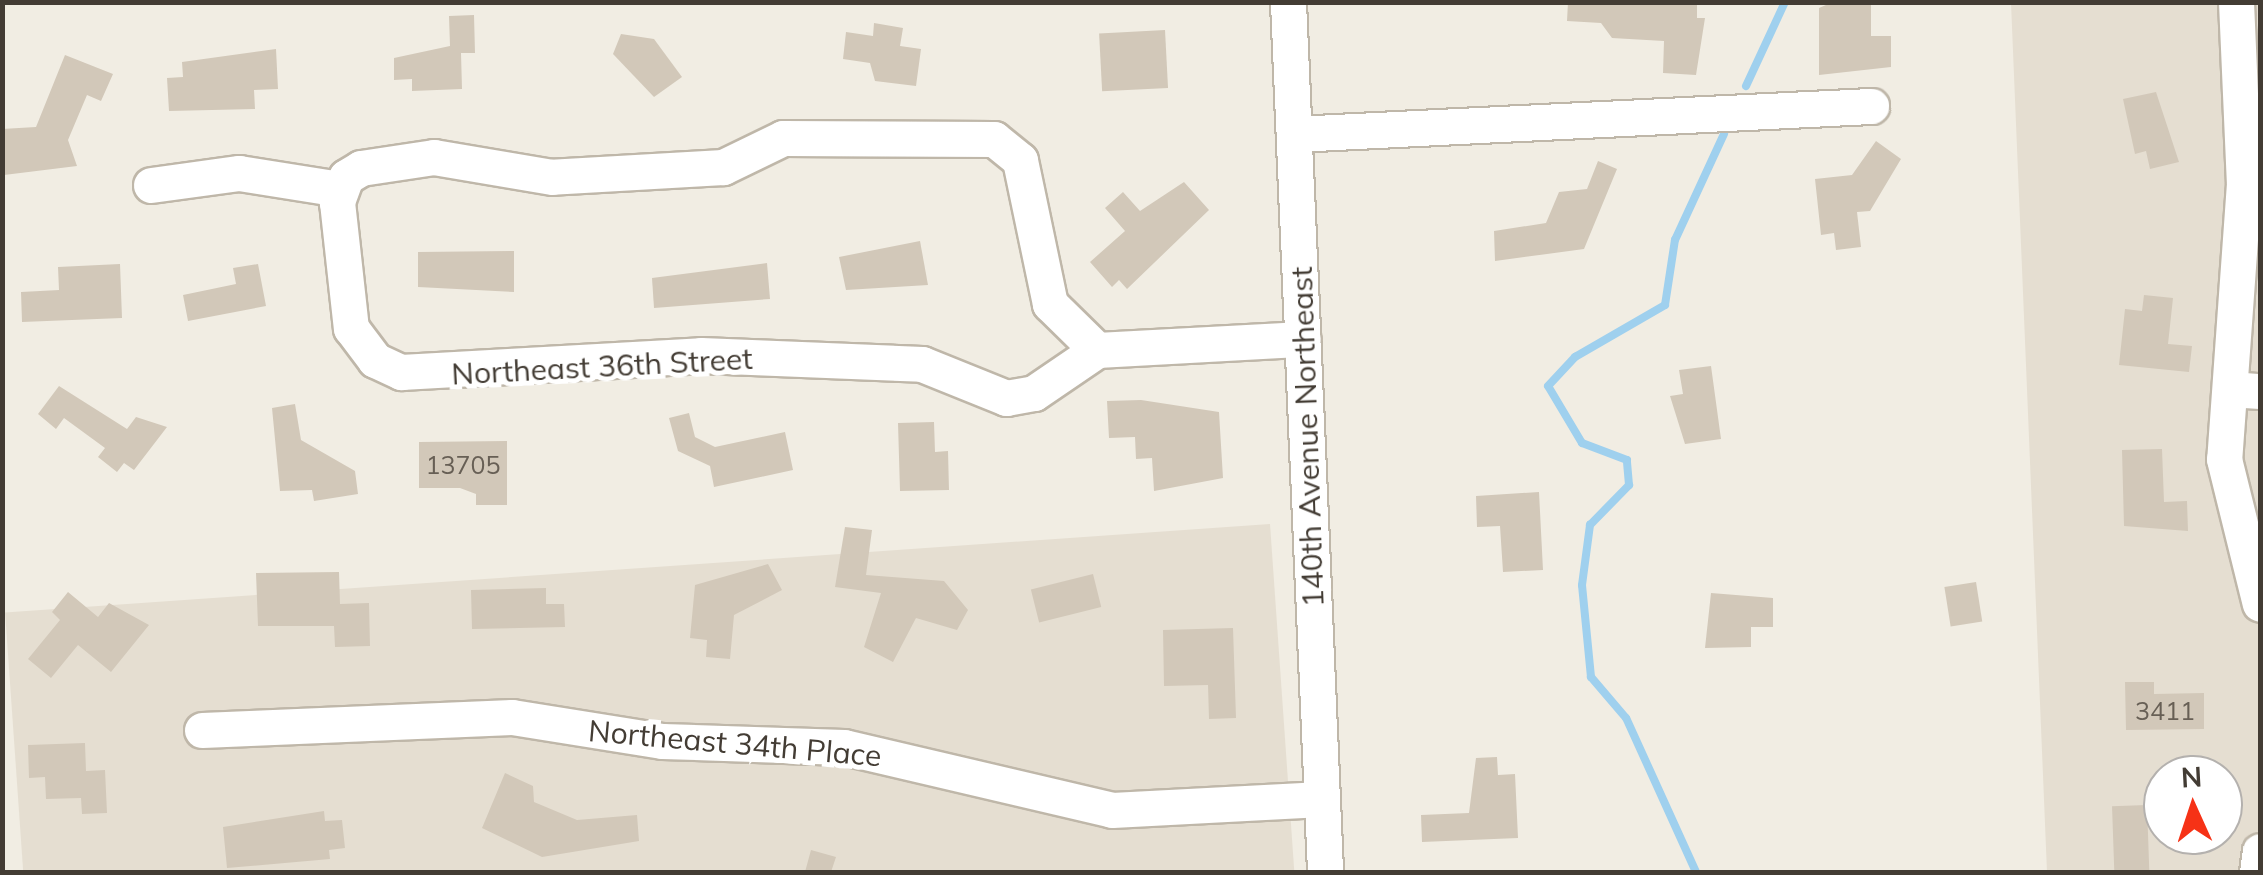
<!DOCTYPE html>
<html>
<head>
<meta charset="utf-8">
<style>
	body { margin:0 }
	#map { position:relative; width:2263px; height:875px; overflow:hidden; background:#f1ede3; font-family:Mulish,sans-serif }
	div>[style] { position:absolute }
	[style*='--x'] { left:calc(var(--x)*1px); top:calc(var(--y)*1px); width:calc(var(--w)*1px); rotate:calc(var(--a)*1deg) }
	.residential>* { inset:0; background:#e5ded1; transform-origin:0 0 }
	.stream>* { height:8px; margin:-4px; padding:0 4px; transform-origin:4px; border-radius:4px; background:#9fd0ee }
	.building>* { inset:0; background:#d2c8b9; transform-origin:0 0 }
	.roads { filter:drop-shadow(2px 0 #bfb7a9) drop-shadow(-2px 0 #bfb7a9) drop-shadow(0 2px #bfb7a9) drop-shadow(0 -2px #bfb7a9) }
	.minor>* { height:35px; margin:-17.5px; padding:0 17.5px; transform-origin:17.5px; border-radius:17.5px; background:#fff }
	span { translate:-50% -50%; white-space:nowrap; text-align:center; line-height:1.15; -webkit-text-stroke:10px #fff; paint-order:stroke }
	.number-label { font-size:25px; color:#675f55 }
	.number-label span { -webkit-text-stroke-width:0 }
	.street-label { font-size:30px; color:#433c34 }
	.frame { position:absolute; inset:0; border:5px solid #433c34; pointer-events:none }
	.north { position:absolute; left:2143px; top:755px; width:100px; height:100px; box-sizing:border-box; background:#fff; border:2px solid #b4b1ae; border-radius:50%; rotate:357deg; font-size:28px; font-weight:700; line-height:40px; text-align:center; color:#433c34 }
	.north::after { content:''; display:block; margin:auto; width:35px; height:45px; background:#f63216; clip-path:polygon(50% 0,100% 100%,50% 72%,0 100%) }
</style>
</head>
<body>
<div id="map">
	<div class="residential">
		<i style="clip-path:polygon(evenodd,2011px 3px,2260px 3px,2260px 872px,2047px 872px,2011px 3px,2163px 775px,2223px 775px,2223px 835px,2163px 835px,2163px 775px)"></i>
		<i style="left:1270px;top:524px;width:349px;height:1268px;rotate:86deg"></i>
	</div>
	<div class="stream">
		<i style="--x:1746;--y:86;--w:93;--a:-65.1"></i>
		<i style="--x:1696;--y:872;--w:169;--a:-114.4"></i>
		<i style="--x:1626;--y:718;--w:54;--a:-130.5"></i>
		<i style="--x:1591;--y:677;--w:92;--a:-95.6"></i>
		<i style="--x:1582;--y:585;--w:61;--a:-82.4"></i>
		<i style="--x:1590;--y:525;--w:56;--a:-45.7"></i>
		<i style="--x:1629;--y:485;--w:25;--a:-95"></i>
		<i style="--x:1627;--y:460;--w:48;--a:-159.3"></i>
		<i style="--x:1582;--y:443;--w:66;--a:-120.8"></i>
		<i style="--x:1548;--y:386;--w:40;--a:-47"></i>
		<i style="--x:1575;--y:357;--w:104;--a:-30"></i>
		<i style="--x:1665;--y:305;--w:66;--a:-81.3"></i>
		<i style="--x:1675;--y:240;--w:117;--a:-65.2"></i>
	</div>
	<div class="building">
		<i style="clip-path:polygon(1568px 2px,1697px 2px,1697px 18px,1705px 18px,1696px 75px,1663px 73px,1664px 41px,1612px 38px,1601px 23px,1567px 21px)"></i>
		<i style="clip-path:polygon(1833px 2px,1871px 2px,1871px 36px,1891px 36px,1891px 67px,1819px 75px,1819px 8px)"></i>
		<i style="clip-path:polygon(474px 15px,475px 53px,461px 53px,462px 89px,412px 91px,412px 79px,394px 80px,394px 58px,450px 46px,449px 16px)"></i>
		<i style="clip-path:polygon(874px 23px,903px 28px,900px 46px,921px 49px,916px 86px,875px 81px,870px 63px,843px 59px,846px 32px,873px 36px)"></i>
		<i style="left:1165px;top:30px;width:58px;height:66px;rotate:87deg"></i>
		<i style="clip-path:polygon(621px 34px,654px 39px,682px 77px,654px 97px,613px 54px)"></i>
		<i style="clip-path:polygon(276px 49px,278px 89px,254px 90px,255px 109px,169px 111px,167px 78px,183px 77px,182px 62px)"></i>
		<i style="clip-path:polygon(65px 55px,113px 74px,101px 101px,87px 95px,68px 140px,77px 166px,4px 175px,2px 129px,36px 127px)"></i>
		<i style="clip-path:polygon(2156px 92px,2179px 162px,2150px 169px,2146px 151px,2135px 154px,2123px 99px)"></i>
		<i style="clip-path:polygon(1876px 141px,1901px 159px,1870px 211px,1857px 212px,1861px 247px,1836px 250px,1834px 233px,1821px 235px,1815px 179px,1852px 175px)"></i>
		<i style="clip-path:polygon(1598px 161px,1617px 169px,1584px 249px,1495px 261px,1494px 231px,1546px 223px,1559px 192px,1587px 189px)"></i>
		<i style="clip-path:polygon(1184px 182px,1209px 210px,1127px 289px,1119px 280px,1112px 287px,1090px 262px,1125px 231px,1105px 208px,1123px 192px,1140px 211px)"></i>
		<i style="clip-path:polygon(920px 241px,928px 285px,846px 290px,839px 257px)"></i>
		<i style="clip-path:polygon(514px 251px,514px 292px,418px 287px,418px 252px)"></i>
		<i style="clip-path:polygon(767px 263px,770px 299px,654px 308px,652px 278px)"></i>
		<i style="clip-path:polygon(120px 264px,122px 318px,22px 322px,21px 292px,59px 290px,58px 267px)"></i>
		<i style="clip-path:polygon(258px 264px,266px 306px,188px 321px,183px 295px,236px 284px,233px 268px)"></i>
		<i style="clip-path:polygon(2144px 295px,2173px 298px,2168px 344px,2192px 346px,2189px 372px,2119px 365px,2125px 309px,2142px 311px)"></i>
		<i style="clip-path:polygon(1711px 366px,1721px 439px,1685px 444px,1670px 396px,1683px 394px,1679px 370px)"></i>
		<i style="clip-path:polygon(59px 386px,127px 429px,136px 417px,167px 427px,134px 470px,124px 463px,117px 472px,98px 457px,105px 448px,64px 418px,56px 429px,38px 414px)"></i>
		<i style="clip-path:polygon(1141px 400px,1219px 412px,1223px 478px,1154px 491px,1152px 458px,1136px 459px,1135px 437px,1109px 438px,1107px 401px)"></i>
		<i style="clip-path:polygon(295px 404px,301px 440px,355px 471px,358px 494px,314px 501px,312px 490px,280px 491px,272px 408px)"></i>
		<i style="clip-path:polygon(689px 413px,695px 437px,715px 447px,785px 432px,793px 470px,714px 487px,710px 466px,678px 451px,669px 418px)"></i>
		<i style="clip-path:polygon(934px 422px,935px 452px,948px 451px,949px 490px,900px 491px,898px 423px)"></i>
		<i style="clip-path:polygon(507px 441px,507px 505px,476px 505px,476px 494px,460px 488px,419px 488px,419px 442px)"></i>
		<i style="clip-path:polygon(2162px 449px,2164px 502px,2187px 501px,2188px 531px,2124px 526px,2122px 450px)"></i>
		<i style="clip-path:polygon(1539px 492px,1543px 570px,1503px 572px,1500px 526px,1477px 527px,1476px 496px)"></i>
		<i style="clip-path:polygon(845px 527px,872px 530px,866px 575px,944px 581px,968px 610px,957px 630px,916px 618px,893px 662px,864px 647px,881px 593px,835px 587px)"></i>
		<i style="clip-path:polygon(768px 564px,782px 590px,734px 615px,730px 659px,706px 657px,707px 640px,690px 638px,695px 585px)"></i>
		<i style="clip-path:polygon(339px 572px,340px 604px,369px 603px,370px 646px,335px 647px,334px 626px,258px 626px,256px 573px)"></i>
		<i style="left:1093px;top:574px;width:34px;height:64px;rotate:76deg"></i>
		<i style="left:1976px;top:582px;width:40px;height:32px;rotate:81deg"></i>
		<i style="clip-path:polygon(546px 588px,546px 604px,564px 604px,565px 627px,472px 629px,471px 590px)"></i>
		<i style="clip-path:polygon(68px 592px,98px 617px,109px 603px,149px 625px,111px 672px,78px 645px,51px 678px,28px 659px,60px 620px,52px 612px)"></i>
		<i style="clip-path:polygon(1711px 593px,1773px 598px,1773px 627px,1751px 627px,1751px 647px,1705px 648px)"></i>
		<i style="clip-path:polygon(1233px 628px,1236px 718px,1209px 719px,1208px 685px,1164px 686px,1163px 630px)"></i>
		<i style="clip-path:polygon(2125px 682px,2154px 682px,2154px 694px,2204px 693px,2204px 729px,2126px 730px)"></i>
		<i style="clip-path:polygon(85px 743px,86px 771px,105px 770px,107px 813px,82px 814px,81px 798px,46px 799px,45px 777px,29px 778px,28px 745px)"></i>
		<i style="clip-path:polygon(1497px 757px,1498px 775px,1515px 774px,1518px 838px,1422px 842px,1421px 815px,1469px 813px,1476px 758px)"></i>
		<i style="clip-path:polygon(505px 773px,533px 786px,534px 802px,577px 820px,637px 815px,639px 841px,542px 857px,482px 828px)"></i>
		<i style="left:2147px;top:805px;width:67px;height:35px;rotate:88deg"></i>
		<i style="clip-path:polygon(324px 811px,325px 821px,342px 820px,345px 848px,329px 850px,330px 859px,227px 868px,223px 827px)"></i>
		<i style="clip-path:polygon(811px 850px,836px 857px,831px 872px,805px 872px)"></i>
	</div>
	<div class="roads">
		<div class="minor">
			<i style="--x:1288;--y:2;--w:871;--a:87.56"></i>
			<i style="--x:2236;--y:2;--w:181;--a:87.5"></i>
			<i style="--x:2244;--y:183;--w:277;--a:94.1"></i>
			<i style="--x:2224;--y:459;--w:149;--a:76.1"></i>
			<i style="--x:1294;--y:134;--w:578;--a:-2.78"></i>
			<i style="--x:151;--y:185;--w:89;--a:-7.8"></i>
			<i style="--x:239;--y:173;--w:102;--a:9"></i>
			<i style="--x:1097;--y:350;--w:66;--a:-135.6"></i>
			<i style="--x:1050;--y:304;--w:147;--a:-101.8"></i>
			<i style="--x:1020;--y:160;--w:33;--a:-141"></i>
			<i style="--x:994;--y:139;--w:211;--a:-179.7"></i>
			<i style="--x:783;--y:138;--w:67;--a:154.2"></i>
			<i style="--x:723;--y:167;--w:171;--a:176.7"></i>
			<i style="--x:552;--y:177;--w:120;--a:-170.4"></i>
			<i style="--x:434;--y:157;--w:74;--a:171.4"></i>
			<i style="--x:361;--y:168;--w:17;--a:149"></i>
			<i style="--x:346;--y:177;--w:27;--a:110"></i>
			<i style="--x:337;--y:202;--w:127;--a:83.7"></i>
			<i style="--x:351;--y:328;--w:40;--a:53"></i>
			<i style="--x:375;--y:360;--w:29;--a:25"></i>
			<i style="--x:401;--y:372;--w:300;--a:-3.2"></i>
			<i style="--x:701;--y:355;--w:221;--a:2.3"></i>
			<i style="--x:922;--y:364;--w:91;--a:22"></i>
			<i style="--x:1006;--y:398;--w:28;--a:-10"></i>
			<i style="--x:1034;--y:393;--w:76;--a:-34.3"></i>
			<i style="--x:1097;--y:350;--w:206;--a:-3.1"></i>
			<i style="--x:2230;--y:389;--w:30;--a:4"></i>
			<i style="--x:202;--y:730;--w:310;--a:-2.4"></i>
			<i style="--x:512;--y:717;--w:152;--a:9.1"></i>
			<i style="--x:662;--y:741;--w:182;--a:1.9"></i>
			<i style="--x:844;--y:747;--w:275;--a:13.2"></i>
			<i style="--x:1112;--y:810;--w:210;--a:-3"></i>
			<i style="--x:2257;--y:872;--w:21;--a:-82"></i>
		</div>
	</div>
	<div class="number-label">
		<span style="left:463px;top:465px">13705</span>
		<span style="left:2165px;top:711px">3411</span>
	</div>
	<div class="street-label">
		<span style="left:602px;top:366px;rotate:-3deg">Northeast 36th Street</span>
		<span style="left:1307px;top:437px;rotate:-92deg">140th Avenue Northeast</span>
		<span style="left:735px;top:743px;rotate:5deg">Northeast 34th Place</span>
	</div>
	<div class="frame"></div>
	<div class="north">N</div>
</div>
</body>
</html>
